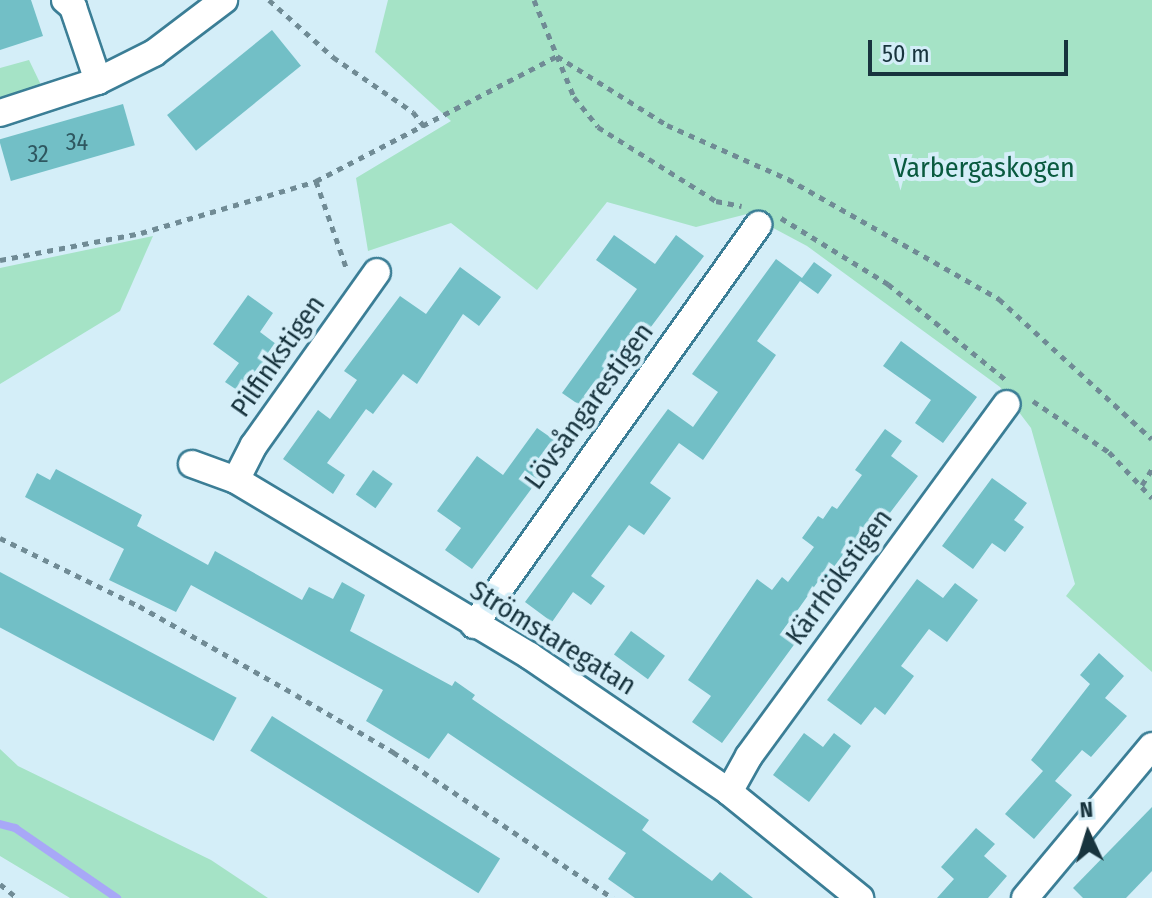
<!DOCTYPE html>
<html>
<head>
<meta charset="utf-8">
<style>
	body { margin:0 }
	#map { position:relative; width:1152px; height:898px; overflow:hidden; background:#d4eef8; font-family:"Fira Sans Condensed",sans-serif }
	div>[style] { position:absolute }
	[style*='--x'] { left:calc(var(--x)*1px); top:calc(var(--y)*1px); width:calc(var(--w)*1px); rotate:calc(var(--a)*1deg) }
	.green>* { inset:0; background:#a5e3c6 }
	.stream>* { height:8px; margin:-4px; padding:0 4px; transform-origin:4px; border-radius:4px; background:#a8a8f7 }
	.building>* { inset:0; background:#72bfc6; transform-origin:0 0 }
	.path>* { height:5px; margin-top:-2.5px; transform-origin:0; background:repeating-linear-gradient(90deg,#708b95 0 6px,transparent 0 12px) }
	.roads { filter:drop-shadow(2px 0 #3b7e96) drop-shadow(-2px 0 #3b7e96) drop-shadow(0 2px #3b7e96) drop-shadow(0 -2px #3b7e96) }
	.minor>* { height:26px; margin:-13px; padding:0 13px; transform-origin:13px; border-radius:13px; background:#fff }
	span { translate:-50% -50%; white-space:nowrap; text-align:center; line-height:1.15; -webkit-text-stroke:8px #d4eef8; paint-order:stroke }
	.number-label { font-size:24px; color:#2e5760 }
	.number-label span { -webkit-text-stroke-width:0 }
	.park-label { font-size:28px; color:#095a3f }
	.street-label { font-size:28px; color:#18343e }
	.north { position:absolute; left:1048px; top:794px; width:80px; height:80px; -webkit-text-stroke:6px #d4eef8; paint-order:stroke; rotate:356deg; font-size:22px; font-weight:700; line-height:32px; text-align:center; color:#18343e }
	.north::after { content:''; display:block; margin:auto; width:28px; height:36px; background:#18343e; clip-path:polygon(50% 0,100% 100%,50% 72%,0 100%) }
	.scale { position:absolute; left:868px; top:40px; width:200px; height:36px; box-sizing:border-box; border:4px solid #18343e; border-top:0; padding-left:10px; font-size:24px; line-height:28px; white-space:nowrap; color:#18343e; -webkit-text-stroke:6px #d4eef8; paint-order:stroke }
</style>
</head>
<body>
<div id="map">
	<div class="green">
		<i style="clip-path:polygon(388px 0,1152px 0,1152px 672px,1066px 596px,1075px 584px,1031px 428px,1000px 387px,807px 246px,747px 214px,696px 227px,607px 202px,537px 290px,451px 223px,368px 251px,356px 178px,451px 121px,375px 52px)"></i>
		<i style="clip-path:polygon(29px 60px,41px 85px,0 97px,0 68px)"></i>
		<i style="clip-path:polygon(153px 236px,120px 311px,0 384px,0 268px)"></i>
		<i style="clip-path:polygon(0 749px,18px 766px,211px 860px,268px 898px,70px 898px,0 856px)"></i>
	</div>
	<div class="stream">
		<i style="--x:0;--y:824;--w:16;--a:15"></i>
		<i style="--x:15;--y:828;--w:124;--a:34.5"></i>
	</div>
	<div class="building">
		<i style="clip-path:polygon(0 0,31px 0,43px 36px,0 50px)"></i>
		<i style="left:272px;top:30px;width:46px;height:135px;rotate:51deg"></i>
		<i style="left:123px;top:104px;width:43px;height:129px;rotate:74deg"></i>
		<i style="clip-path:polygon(614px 235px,655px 264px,676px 235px,704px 256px,588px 411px,562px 393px,637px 289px,596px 260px)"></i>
		<i style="clip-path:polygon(776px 259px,802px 278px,814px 262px,832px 275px,818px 294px,800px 281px,757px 341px,776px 355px,703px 460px,679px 443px,650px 483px,671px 498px,644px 535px,629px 525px,591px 576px,605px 586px,591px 605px,573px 592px,552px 622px,525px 602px,668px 409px,693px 427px,718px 392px,692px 374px)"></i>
		<i style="clip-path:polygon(460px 267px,501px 297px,479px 326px,463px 314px,417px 384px,403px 374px,373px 414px,366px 409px,327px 463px,345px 475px,333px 494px,283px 459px,318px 410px,330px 419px,357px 380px,344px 371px,400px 296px,426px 314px)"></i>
		<i style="clip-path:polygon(248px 295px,273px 313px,260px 332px,284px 350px,249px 398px,225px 382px,239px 363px,213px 344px)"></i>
		<i style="clip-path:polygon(901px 341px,977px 397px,943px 443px,915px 423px,931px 400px,883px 366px)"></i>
		<i style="clip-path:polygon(537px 428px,563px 446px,472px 569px,445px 550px,461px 528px,437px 511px,477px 456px,503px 475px)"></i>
		<i style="clip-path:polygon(885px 429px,902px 441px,891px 456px,918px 476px,832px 589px,819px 580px,782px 632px,796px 642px,722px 743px,692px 722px,711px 696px,688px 680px,757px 579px,772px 590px,782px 577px,788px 582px,814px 547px,802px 538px,818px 516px,823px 519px,832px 506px,837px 509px,862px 475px,855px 470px)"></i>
		<i style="clip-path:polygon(56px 469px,142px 515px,137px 526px,208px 565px,215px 551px,302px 600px,309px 587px,333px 599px,342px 582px,365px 595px,350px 631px,452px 686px,455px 681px,475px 695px,472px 699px,649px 820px,642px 830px,712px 881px,720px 872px,753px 898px,635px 898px,608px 879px,626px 853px,448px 733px,429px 759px,366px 721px,383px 690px,191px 585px,176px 612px,109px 580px,124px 549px,25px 497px,37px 473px,50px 480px)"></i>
		<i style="left:373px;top:470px;width:24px;height:30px;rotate:35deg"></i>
		<i style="clip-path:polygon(992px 478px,1027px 503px,1014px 520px,1024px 527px,1005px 552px,992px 543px,973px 569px,942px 546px)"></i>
		<i style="left:0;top:572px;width:268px;height:49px;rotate:28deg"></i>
		<i style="clip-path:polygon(917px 579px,943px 598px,955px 583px,978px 600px,947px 642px,929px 629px,901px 666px,914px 676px,885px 715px,875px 707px,861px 725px,827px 700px)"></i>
		<i style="left:631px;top:631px;width:42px;height:29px;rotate:36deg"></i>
		<i style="clip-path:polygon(1099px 653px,1124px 676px,1105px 698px,1127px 716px,1091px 757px,1082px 750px,1055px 781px,1072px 795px,1034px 839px,1005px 814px,1043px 771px,1031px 760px,1090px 684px,1080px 675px)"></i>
		<i style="left:272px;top:716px;width:269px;height:41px;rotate:32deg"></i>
		<i style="clip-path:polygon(804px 733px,823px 747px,834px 733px,851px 746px,809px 802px,773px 775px)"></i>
		<i style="clip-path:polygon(1152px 807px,1152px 871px,1126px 898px,1083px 898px,1073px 888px)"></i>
		<i style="clip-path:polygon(976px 828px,995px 844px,984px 856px,1007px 876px,988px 898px,937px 898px,954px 879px,941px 867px)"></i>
	</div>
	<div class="path">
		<i style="--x:269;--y:0;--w:86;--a:41.7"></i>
		<i style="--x:333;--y:57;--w:97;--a:34.5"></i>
		<i style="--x:413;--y:112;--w:18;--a:52"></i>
		<i style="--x:534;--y:0;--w:105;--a:67.6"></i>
		<i style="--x:574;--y:97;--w:38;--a:51"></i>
		<i style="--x:598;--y:127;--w:139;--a:32.1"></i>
		<i style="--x:716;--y:201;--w:26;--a:11"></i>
		<i style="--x:316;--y:181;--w:94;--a:70.8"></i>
		<i style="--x:781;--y:218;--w:126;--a:31.7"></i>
		<i style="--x:888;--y:284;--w:152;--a:39.1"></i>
		<i style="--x:0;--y:260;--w:144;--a:-10.8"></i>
		<i style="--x:141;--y:233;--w:183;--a:-16.5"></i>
		<i style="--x:316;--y:181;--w:271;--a:-27.4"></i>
		<i style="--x:557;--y:56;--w:130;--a:32.1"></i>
		<i style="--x:667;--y:125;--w:133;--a:24.1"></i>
		<i style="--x:788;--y:179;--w:243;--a:29.6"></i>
		<i style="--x:999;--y:299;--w:207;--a:42.5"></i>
		<i style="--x:1033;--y:401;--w:92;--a:33.9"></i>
		<i style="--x:1109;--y:452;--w:63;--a:46.9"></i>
		<i style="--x:1142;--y:485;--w:19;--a:-58"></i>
		<i style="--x:0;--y:538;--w:155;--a:26.1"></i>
		<i style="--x:139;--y:606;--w:180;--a:29.5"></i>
		<i style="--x:296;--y:695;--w:113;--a:30.4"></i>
		<i style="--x:393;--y:752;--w:264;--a:33.6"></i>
		<i style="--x:0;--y:884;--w:22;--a:39"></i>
	</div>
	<div class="roads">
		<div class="minor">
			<i style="--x:65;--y:0;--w:11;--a:41"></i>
			<i style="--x:73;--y:7;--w:78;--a:71.3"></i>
			<i style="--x:0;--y:113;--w:103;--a:-18.1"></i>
			<i style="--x:98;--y:81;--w:63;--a:-26.6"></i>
			<i style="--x:154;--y:53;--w:88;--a:-37.1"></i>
			<i style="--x:192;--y:464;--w:47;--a:20"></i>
			<i style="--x:236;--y:480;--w:343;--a:30.9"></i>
			<i style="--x:530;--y:656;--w:241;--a:34.3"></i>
			<i style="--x:729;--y:792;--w:169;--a:39"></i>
			<i style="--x:236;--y:480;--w:39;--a:-63"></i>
			<i style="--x:254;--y:445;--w:212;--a:-54.6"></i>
			<i style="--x:474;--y:625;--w:491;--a:-54.6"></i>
			<i style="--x:729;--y:792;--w:41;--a:-60.9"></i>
			<i style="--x:749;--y:756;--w:436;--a:-53.8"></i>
			<i style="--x:1025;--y:898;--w:198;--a:-50.1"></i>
		</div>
	</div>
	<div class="number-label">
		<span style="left:77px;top:143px">34</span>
		<span style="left:38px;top:155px">32</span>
	</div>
	<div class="park-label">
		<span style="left:984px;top:168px">Varbergaskogen</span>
	</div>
	<div class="street-label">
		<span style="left:278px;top:356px;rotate:-55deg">Pilfinkstigen</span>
		<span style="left:589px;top:406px;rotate:-54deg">Lövsångarestigen</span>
		<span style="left:839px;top:577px;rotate:-54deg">Kärrhökstigen</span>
		<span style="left:553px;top:638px;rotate:32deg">Strömstaregatan</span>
	</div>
	<div class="north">N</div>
	<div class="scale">50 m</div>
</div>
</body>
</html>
